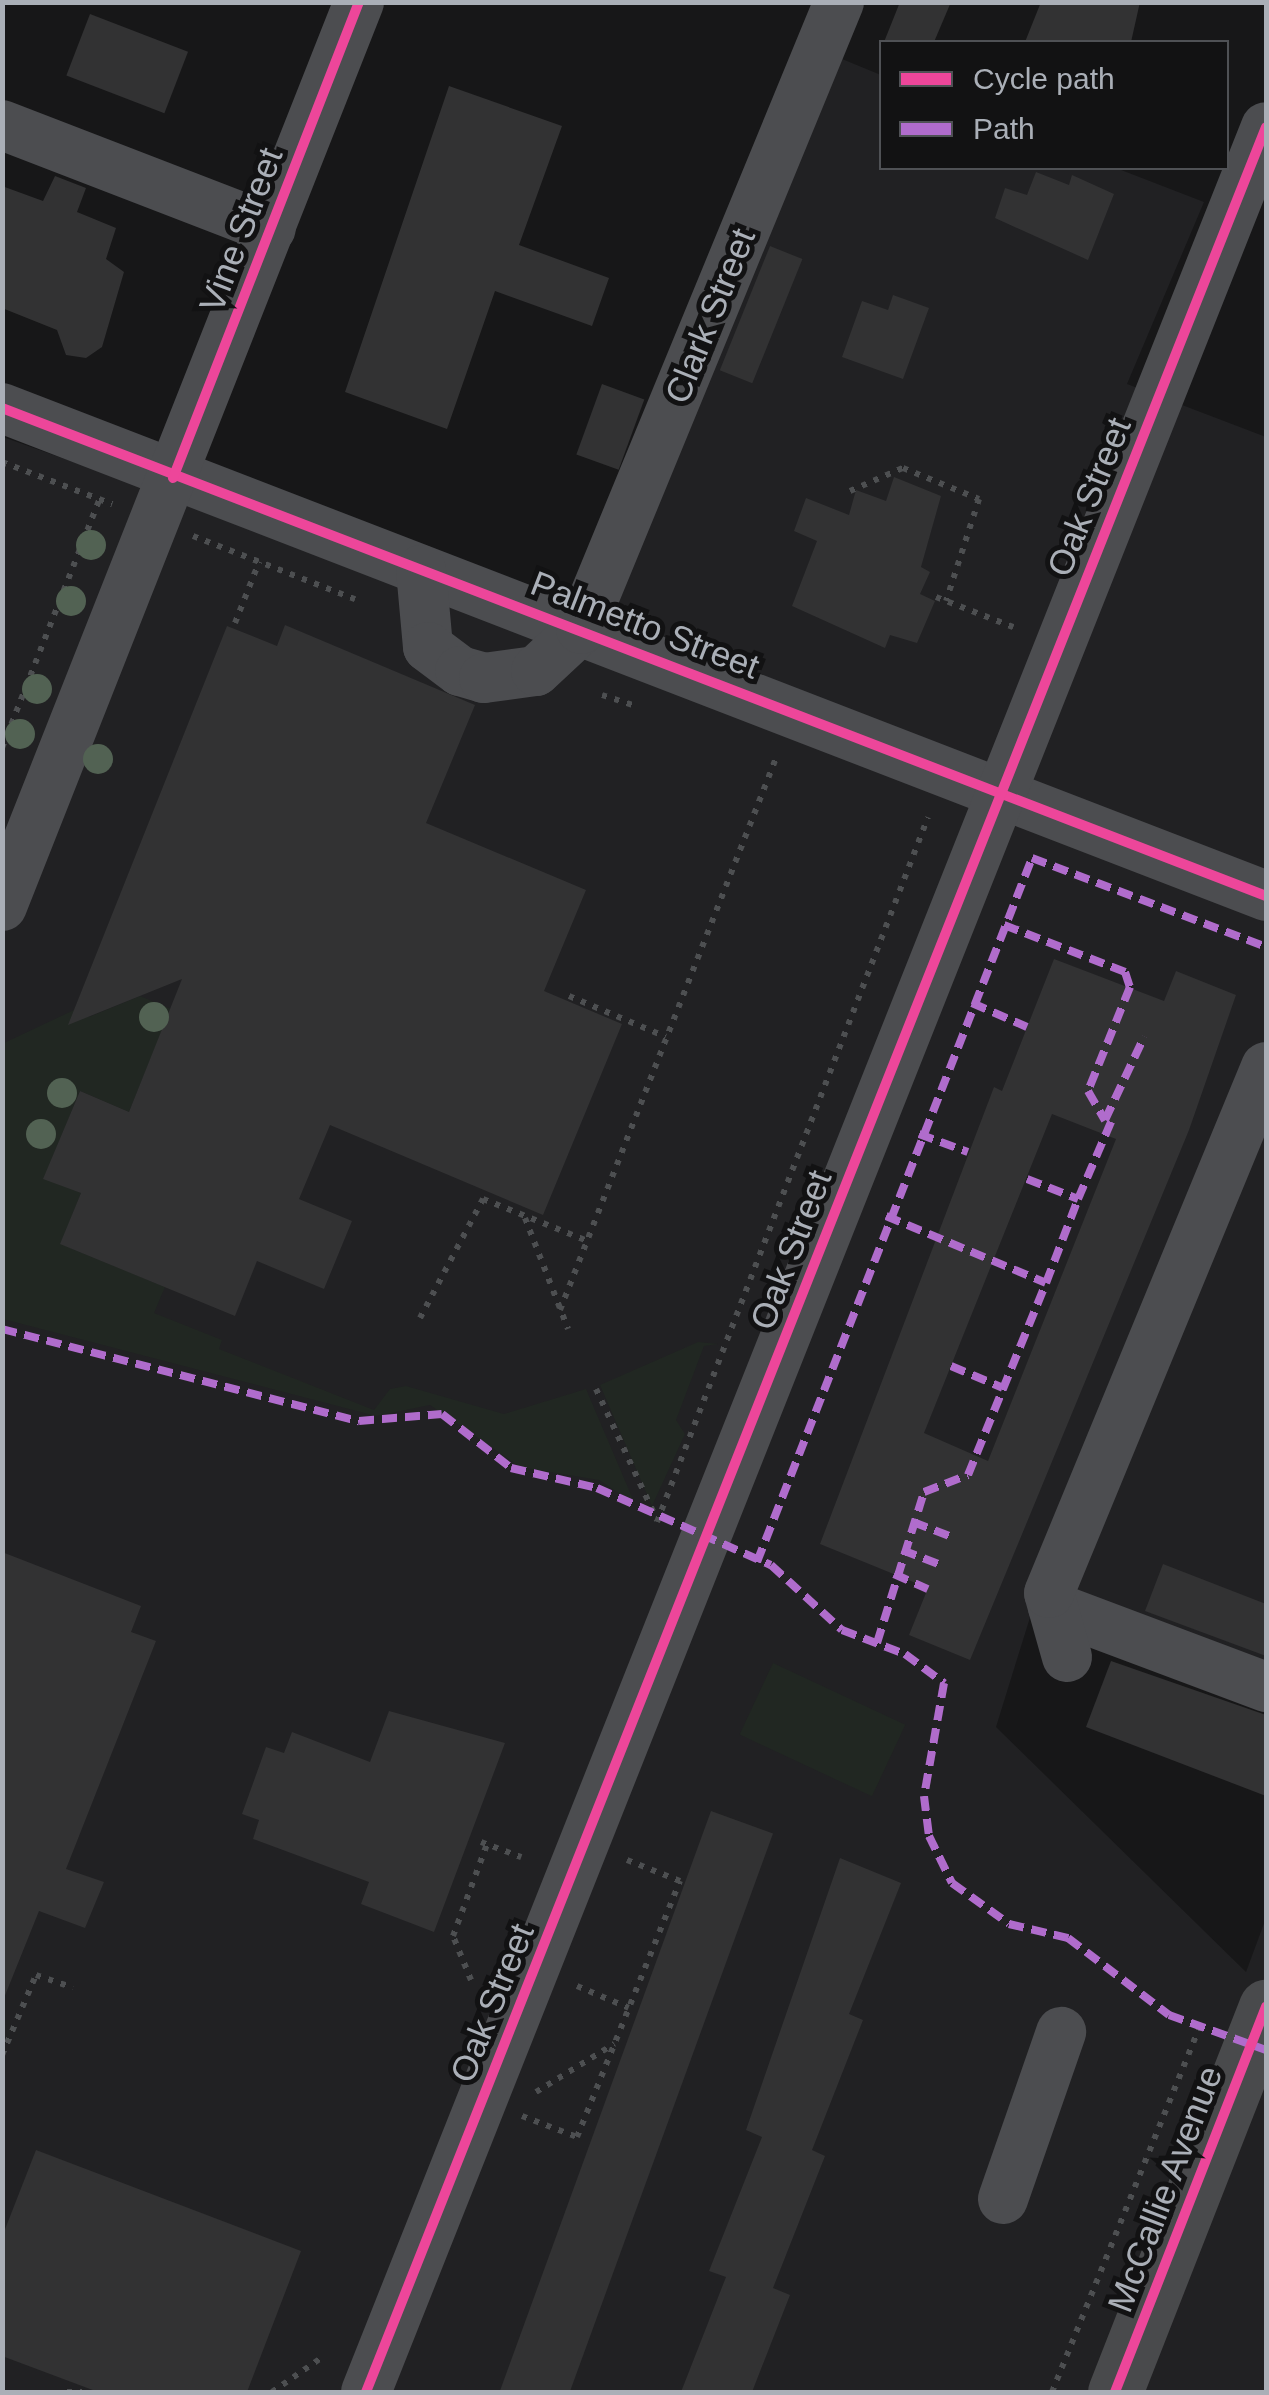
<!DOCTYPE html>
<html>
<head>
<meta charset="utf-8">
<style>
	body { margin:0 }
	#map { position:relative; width:1269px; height:2395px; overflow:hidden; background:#171718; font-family:Helvetica,sans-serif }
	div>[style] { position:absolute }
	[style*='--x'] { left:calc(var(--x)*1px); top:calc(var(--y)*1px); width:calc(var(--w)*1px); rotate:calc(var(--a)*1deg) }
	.built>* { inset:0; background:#212123 }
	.green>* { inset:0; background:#212722; transform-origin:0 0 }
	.building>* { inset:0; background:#323233; transform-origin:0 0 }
	.path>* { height:6px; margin-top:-3px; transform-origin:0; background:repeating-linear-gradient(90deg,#4d4f51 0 5px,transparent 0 13px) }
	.minor>* { height:50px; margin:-25px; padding:0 25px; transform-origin:25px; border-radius:25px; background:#4c4d50 }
	.major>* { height:55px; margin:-27.5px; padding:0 27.5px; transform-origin:27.5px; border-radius:27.5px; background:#494a4c }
	.quiet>* { height:8px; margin-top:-4px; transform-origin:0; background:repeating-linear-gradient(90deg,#b06ccc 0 15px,transparent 0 23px) }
	.cycleway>* { height:10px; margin:-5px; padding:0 5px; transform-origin:5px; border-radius:5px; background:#ed469a }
	.trees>* { width:30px; height:30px; margin:-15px; border-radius:50%; background:#526253 }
	span { translate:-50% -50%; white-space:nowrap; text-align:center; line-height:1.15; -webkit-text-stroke:10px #121213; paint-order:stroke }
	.street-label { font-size:35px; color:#aaafb7 }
	.frame { position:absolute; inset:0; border:5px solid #aaafb7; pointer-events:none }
	.legend { position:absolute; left:879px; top:40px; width:350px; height:130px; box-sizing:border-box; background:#121213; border:2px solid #4f5155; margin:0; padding:12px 18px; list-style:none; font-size:30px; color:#aaafb7 }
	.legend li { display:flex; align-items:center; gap:20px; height:50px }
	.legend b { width:50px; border:2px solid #4f5155 }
</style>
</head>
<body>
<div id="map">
	<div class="built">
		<i style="clip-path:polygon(825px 52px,881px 75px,882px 168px,1116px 168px,1204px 202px,1127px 384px,1266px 437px,1266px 1695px,1032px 1611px,996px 1727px,1246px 1972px,1266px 1918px,1266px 2392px,3px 2392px,3px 437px,597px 648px)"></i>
	</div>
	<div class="green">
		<i style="clip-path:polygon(140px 996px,171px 1009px,129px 1112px,80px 1091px,44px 1178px,81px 1193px,61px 1244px,165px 1287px,154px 1313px,222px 1340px,219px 1349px,374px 1410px,390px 1389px,406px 1386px,504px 1414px,586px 1389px,635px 1504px,599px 1480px,520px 1467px,430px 1405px,376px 1416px,3px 1319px,4px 1043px,74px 1010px,89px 1017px)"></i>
		<i style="clip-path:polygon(698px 1342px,718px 1344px,704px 1346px,676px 1420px,685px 1434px,652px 1506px,600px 1385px)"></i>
		<i style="left:773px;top:1663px;width:146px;height:79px;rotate:25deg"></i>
	</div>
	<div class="building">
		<i style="clip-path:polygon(900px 2px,951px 2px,934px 42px,884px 42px)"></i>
		<i style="clip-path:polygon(1041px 2px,1140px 2px,1131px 42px,1025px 42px)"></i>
		<i style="left:90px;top:14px;width:105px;height:66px;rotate:21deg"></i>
		<i style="clip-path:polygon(449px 86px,562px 126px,519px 245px,609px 278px,592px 326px,495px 291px,447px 429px,345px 392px)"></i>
		<i style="clip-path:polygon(1036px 172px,1069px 185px,1072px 175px,1114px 194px,1088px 260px,995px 218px,1005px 188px,1027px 195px)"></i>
		<i style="clip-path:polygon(55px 176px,86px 188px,77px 212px,116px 228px,106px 259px,124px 272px,102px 347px,86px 358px,66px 355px,57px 330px,2px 308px,2px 186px,43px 201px)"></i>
		<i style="left:770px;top:246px;width:35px;height:134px;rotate:22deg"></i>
		<i style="clip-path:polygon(893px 295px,929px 308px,903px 379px,842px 357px,862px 301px,888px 310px)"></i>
		<i style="left:602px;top:384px;width:45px;height:75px;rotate:20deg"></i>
		<i style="clip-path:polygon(894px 477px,941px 496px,921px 567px,930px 572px,920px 594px,935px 601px,917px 643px,890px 635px,885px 648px,792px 606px,817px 541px,794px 531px,806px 498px,849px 515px,856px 490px,886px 501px)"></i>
		<i style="clip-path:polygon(285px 625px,475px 705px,426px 823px,586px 890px,544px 991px,622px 1024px,543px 1215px,330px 1125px,299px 1199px,352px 1221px,324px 1289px,257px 1261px,235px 1316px,60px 1244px,81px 1193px,43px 1179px,80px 1091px,129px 1112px,182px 979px,68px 1025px,227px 626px,277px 646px)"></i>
		<i style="clip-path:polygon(evenodd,1054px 959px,1164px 1001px,1176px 971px,1236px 995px,1189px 1130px,970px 1660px,909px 1635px,928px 1588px,820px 1544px,994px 1087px,1002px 1091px,1054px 959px,1052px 1114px,1116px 1139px,988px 1461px,924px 1433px,1052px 1114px)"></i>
		<i style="clip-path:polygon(2px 1552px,141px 1606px,131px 1632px,156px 1641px,66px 1869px,104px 1882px,85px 1928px,39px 1911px,4px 1998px)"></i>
		<i style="clip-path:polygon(1163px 1564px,1266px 1604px,1266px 1656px,1145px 1611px)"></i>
		<i style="clip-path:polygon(1111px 1661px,1266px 1715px,1266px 1796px,1086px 1727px)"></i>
		<i style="clip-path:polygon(389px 1711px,505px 1743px,434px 1932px,361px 1904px,369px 1882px,253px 1839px,259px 1820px,242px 1814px,266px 1747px,284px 1753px,292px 1732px,370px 1762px)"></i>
		<i style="left:711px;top:1811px;width:66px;height:626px;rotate:20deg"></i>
		<i style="clip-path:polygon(840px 1858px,901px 1883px,849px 2014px,863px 2020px,812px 2150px,825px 2156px,773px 2288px,790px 2295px,752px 2392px,681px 2392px,726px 2277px,709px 2271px,762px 2137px,746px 2130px)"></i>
		<i style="clip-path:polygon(36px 2150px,301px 2251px,247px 2392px,98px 2392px,2px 2356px,2px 2237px)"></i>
	</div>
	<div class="path">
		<i style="--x:2;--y:462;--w:118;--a:20.9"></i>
		<i style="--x:850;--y:491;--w:58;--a:-23.5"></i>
		<i style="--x:903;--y:468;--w:82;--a:22.2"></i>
		<i style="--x:979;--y:499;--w:107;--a:107.9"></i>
		<i style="--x:193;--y:536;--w:174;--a:21.3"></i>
		<i style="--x:936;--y:597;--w:83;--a:21.3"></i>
		<i style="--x:235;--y:623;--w:66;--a:-68.5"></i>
		<i style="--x:602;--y:695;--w:36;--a:18"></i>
		<i style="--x:2;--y:748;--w:269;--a:-68.6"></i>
		<i style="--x:569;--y:996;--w:105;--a:22.9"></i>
		<i style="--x:525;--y:1218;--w:119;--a:68.8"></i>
		<i style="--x:560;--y:1310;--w:593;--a:-68.63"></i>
		<i style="--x:420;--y:1318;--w:135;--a:-62.1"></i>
		<i style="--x:483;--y:1199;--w:110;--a:21.9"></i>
		<i style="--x:596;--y:1389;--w:145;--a:65"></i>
		<i style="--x:657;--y:1522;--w:755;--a:-68.97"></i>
		<i style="--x:481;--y:1842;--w:43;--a:20.6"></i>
		<i style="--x:471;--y:1980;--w:48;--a:-112.2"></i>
		<i style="--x:453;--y:1936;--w:98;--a:-69.7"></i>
		<i style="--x:577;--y:1986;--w:56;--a:22.9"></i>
		<i style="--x:2;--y:2055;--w:87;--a:-67"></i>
		<i style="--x:36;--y:1975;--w:39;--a:19"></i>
		<i style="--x:536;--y:2092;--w:92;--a:-31.6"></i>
		<i style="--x:522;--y:2116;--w:59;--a:20.9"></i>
		<i style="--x:577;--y:2137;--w:276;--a:-68.1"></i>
		<i style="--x:680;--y:1881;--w:57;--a:-158.4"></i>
		<i style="--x:67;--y:2392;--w:15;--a:0"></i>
		<i style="--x:272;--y:2392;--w:63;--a:-34.7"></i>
		<i style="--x:1052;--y:2392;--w:396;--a:-68"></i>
	</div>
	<div class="minor">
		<i style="--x:2;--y:125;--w:288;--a:21.1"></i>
		<i style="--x:2;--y:408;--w:1355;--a:21.11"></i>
		<i style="--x:421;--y:570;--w:77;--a:84.8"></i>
		<i style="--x:428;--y:647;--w:40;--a:37"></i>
		<i style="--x:460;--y:671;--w:25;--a:16"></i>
		<i style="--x:484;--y:678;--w:52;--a:-7.7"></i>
		<i style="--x:536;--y:671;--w:62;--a:-43"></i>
		<i style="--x:581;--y:629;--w:678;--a:-67.63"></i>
		<i style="--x:2;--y:906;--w:972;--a:-68.45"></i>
		<i style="--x:1053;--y:1607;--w:228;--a:20.6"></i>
		<i style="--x:1067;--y:1657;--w:66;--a:-105.7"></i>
		<i style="--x:1049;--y:1593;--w:569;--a:-67.58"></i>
		<i style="--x:1003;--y:2199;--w:177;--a:-70.8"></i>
		<i style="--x:366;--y:2392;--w:2437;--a:-68.33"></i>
	</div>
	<div class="major">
		<i style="--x:1115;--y:2392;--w:414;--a:-68.6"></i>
	</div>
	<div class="quiet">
		<i style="--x:1004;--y:925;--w:130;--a:21.2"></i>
		<i style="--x:1125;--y:972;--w:16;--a:72"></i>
		<i style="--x:1130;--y:987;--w:112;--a:112"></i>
		<i style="--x:1088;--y:1091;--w:34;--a:60"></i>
		<i style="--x:1105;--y:1120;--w:92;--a:-64.8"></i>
		<i style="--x:972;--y:1003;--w:60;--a:23.6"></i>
		<i style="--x:919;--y:1134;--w:52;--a:20.2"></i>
		<i style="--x:1027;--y:1179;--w:55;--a:21.4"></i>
		<i style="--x:1078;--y:1199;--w:84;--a:-66.8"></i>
		<i style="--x:886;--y:1216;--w:173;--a:22.7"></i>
		<i style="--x:1046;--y:1283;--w:90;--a:-69.1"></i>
		<i style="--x:2;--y:1329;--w:369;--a:14.5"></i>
		<i style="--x:359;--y:1421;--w:83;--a:-4.8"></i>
		<i style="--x:442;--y:1414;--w:88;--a:38"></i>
		<i style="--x:511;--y:1468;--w:88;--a:13.1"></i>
		<i style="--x:597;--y:1488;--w:190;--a:23.9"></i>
		<i style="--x:771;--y:1565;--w:96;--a:42.5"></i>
		<i style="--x:842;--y:1630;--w:67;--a:20.9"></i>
		<i style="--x:905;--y:1654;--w:49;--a:36.6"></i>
		<i style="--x:944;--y:1683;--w:115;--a:100"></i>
		<i style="--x:924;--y:1796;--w:40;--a:82.9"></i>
		<i style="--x:929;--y:1836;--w:52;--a:63.9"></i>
		<i style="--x:952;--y:1883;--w:70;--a:35.7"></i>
		<i style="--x:1009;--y:1924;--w:61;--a:13.3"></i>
		<i style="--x:1068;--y:1938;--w:127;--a:37.3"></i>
		<i style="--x:1169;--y:2015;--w:103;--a:19.8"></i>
		<i style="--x:951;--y:1366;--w:56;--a:22.9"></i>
		<i style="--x:913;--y:1522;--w:39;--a:21"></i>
		<i style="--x:902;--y:1550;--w:39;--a:21"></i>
		<i style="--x:757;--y:1562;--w:756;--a:-68.66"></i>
		<i style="--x:1032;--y:858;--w:250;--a:20.8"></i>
		<i style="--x:894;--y:1574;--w:37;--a:24"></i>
		<i style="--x:877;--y:1643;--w:158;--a:-72.7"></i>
		<i style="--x:924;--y:1492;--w:47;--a:-21.1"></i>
		<i style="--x:968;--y:1475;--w:207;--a:-67.9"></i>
	</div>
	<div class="cycleway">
		<i style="--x:2;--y:408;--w:1355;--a:21.11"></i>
		<i style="--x:173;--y:478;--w:511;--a:-68.66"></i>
		<i style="--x:366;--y:2392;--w:2437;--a:-68.33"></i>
		<i style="--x:1115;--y:2392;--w:414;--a:-68.6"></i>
	</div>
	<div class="trees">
		<i style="left:91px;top:545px"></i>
		<i style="left:71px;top:601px"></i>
		<i style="left:37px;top:689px"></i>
		<i style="left:20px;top:734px"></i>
		<i style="left:98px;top:759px"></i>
		<i style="left:154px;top:1017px"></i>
		<i style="left:62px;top:1093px"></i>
		<i style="left:41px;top:1134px"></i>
	</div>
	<div class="street-label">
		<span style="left:241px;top:230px;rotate:-69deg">Vine Street</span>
		<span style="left:710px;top:316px;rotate:-68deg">Clark Street</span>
		<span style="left:1089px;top:497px;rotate:-68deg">Oak Street</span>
		<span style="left:645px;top:625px;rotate:21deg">Palmetto Street</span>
		<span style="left:791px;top:1250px;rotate:-69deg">Oak Street</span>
		<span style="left:492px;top:2003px;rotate:-68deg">Oak Street</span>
		<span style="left:1165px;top:2189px;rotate:-69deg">McCallie Avenue</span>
	</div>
	<div class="frame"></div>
	<ul class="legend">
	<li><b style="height:12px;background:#ed469a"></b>Cycle path</li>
	<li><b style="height:12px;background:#b06ccc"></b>Path</li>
	</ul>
</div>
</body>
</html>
